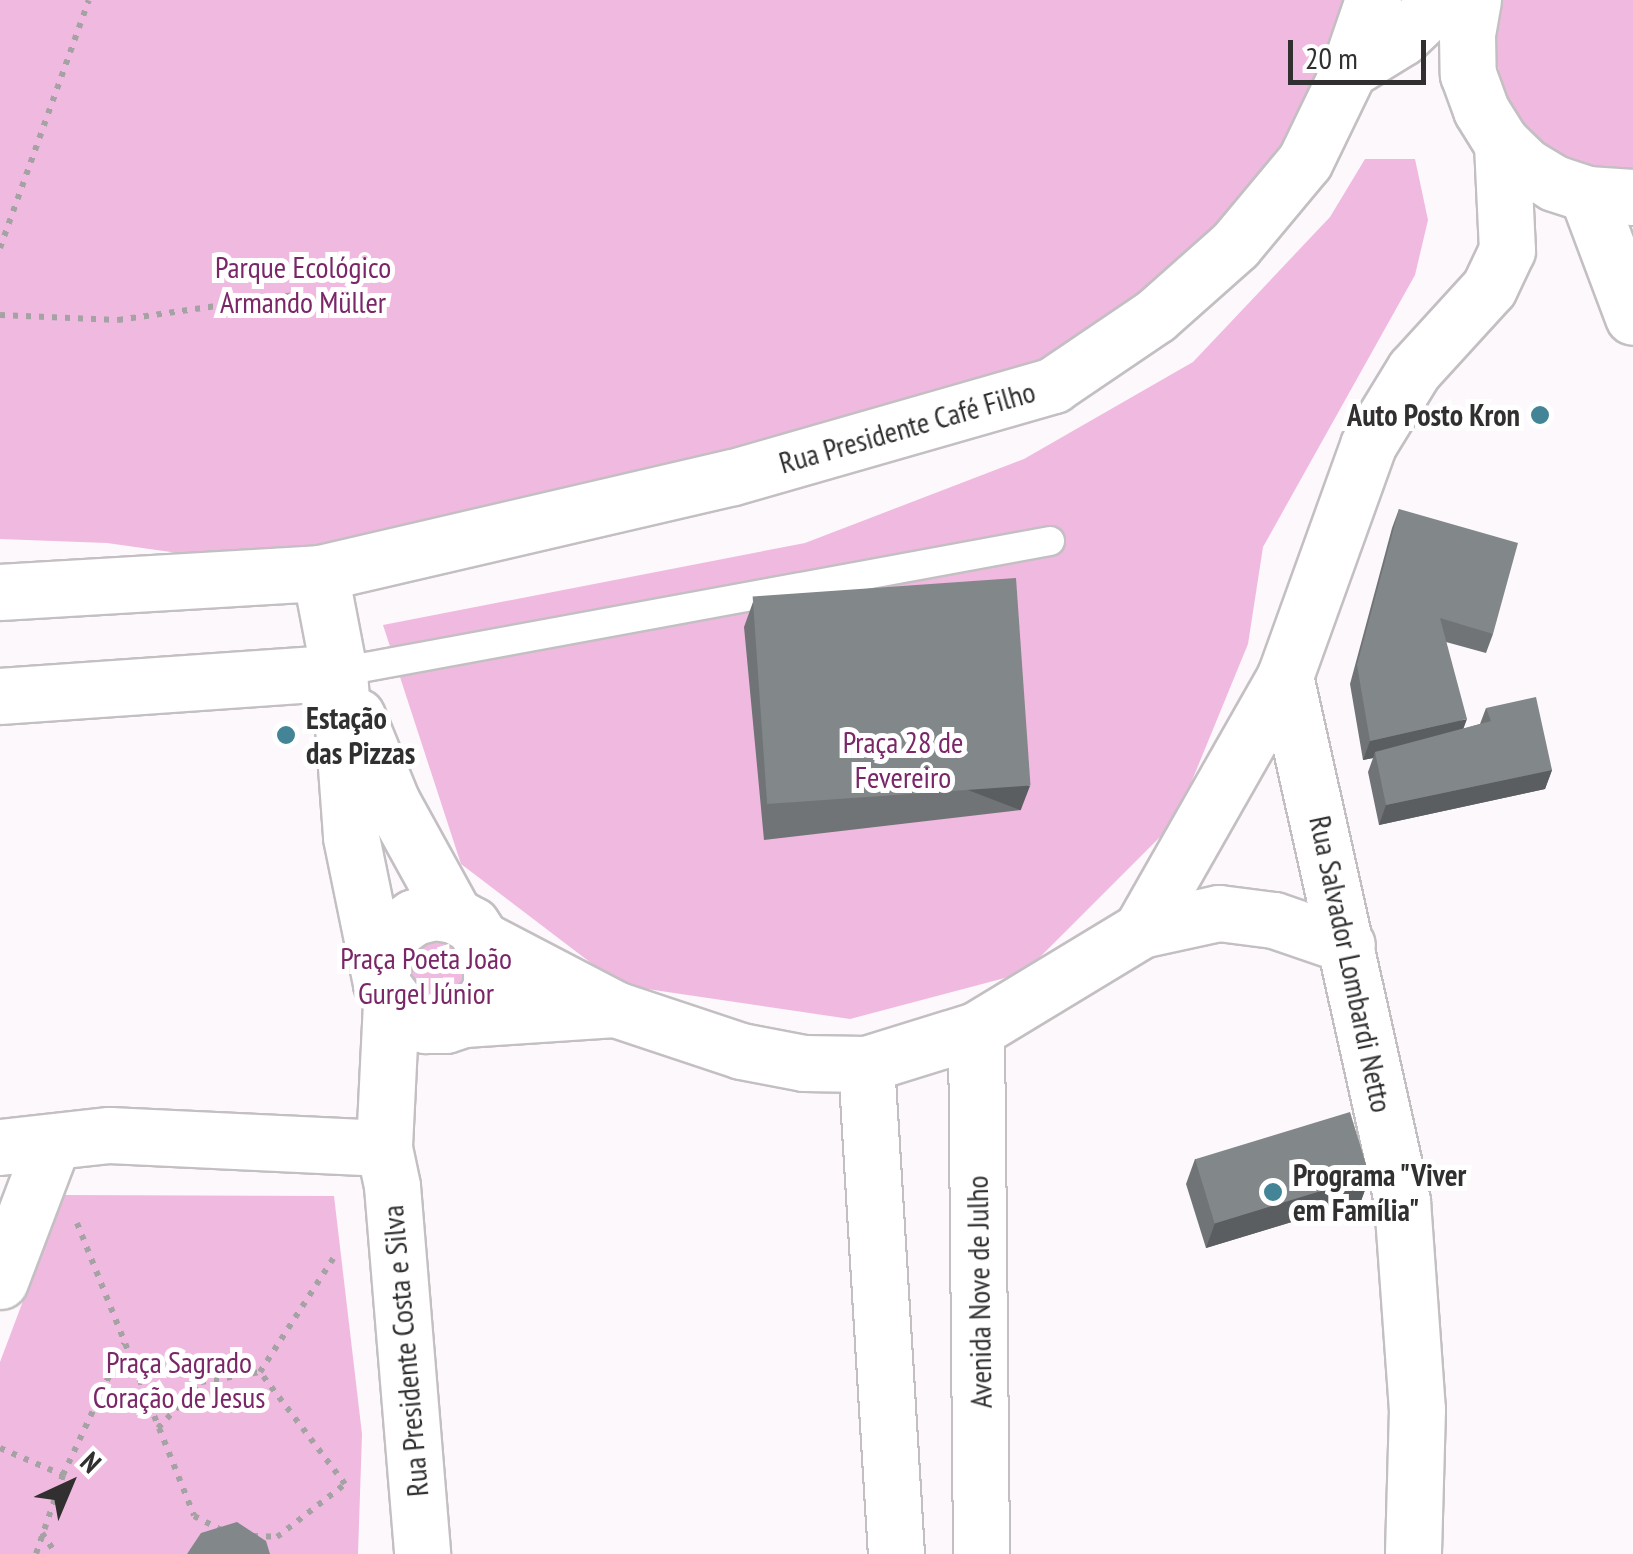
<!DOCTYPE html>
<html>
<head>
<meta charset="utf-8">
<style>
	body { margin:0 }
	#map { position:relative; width:1633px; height:1554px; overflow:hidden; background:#fcf8fb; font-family:"PT Sans Narrow",sans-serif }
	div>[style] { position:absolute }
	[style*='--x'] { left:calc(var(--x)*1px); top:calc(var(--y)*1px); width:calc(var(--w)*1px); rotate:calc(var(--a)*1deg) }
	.green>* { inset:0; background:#f0b9df }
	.path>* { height:6px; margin-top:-3px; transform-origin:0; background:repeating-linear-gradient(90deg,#a5a2a4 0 5px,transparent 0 13px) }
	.roads { filter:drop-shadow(2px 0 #c3bfc2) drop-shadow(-2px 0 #c3bfc2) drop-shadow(0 2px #c3bfc2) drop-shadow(0 -2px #c3bfc2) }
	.service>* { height:28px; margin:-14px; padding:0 14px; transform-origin:14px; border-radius:14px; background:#fff }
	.minor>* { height:55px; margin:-27.5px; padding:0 27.5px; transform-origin:27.5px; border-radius:27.5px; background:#fff }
	.tertiary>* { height:55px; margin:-27.5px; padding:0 27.5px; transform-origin:27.5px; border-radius:27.5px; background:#fff }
	.secondary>* { height:55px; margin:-27.5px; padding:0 27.5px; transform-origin:27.5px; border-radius:27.5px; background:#fff }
	.primary>* { height:55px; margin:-27.5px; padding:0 27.5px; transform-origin:27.5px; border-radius:27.5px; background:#fff }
	.wall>* { inset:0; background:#707476 }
	.shaded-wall>* { inset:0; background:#5b5e60; transform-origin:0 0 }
	.building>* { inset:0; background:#828789; transform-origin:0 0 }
	.dots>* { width:28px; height:28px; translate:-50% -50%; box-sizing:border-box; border:5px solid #fff; border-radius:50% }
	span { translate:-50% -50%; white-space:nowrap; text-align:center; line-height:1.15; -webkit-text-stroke:10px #fff; paint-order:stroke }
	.park-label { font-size:30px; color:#7a2667 }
	.poi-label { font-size:30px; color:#312f30; font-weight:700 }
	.right { translate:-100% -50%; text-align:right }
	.left { translate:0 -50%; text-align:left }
	.street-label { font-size:30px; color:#312f30 }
	.north { position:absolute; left:20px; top:1434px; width:100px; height:100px; -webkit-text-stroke:8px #fff; paint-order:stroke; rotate:44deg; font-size:28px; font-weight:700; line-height:40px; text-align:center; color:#312f30 }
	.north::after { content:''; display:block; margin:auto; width:35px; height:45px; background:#312f30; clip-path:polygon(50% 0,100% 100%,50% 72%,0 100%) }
	.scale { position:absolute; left:1288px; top:40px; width:138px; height:45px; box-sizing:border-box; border:5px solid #312f30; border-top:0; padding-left:12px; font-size:30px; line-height:35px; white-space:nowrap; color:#312f30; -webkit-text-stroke:8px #fff; paint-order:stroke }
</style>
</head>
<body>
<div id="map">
	<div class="green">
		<i style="clip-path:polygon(0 0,1373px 0,1305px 161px,1053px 385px,320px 573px,107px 543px,0 539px)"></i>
		<i style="clip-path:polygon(1501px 0,1633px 0,1633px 178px,1584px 177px,1526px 139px,1502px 90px,1495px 48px)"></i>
		<i style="clip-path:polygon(1365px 159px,1415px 159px,1428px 220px,1415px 275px,1263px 547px,1248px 644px,1175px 822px,1024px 973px,850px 1019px,620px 985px,461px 864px,383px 625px,805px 543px,1024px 459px,1193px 362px,1330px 217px)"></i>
		<i style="clip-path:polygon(421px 936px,444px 940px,461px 958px,465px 982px,444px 1010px,387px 969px)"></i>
		<i style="clip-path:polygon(63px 1195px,334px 1196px,362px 1434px,358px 1554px,0 1554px,0 1362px)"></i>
	</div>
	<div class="path">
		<i style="--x:0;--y:248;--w:263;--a:-70.3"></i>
		<i style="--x:0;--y:315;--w:118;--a:2.4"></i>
		<i style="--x:118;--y:320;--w:178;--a:-8.1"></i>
		<i style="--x:77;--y:1223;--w:315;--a:68.2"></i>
		<i style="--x:194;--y:1516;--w:31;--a:27"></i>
		<i style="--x:158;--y:1428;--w:63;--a:-46.9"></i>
		<i style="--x:201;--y:1382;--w:60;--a:-9.6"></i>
		<i style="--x:0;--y:1448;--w:69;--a:23.2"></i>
		<i style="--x:63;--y:1475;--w:83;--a:108.9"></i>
		<i style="--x:63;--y:1475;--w:145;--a:-65"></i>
		<i style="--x:42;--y:1533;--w:25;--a:56"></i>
		<i style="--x:253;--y:1536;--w:24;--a:2"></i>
		<i style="--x:277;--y:1537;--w:86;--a:-37.9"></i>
		<i style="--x:345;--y:1484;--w:141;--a:-127.2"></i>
		<i style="--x:260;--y:1372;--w:137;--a:-57.2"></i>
	</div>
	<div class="roads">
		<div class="service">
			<i style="--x:339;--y:672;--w:723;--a:-10.44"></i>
		</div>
		<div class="minor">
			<i style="--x:391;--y:1003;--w:145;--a:92.8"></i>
			<i style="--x:384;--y:1148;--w:39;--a:78"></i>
			<i style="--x:392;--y:1186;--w:369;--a:85.3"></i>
			<i style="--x:0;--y:1147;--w:110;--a:-6.3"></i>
			<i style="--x:109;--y:1135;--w:275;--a:2.7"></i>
			<i style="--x:0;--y:1281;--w:147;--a:-69.2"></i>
		</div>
		<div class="tertiary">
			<i style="--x:320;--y:573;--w:424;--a:-13.1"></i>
			<i style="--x:733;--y:477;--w:333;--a:-16"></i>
			<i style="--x:1053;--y:385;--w:123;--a:-34.1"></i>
			<i style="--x:1155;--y:316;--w:107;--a:-41.6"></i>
			<i style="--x:1235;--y:245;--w:109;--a:-50.2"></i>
			<i style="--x:1305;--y:161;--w:101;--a:-64.2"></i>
			<i style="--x:1349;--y:70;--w:74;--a:-71.1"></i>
			<i style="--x:976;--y:1030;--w:524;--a:89.45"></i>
			<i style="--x:866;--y:1064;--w:491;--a:86.5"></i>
		</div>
		<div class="secondary">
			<i style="--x:0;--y:592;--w:321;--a:-3.4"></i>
			<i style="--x:320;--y:573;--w:101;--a:79.1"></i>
			<i style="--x:339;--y:672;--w:165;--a:85.8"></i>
			<i style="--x:351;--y:837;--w:149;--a:78.4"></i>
			<i style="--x:381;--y:983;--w:42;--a:53.7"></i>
			<i style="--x:406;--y:1017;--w:21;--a:23"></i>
			<i style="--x:425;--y:1025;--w:20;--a:0"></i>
			<i style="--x:445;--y:1025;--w:20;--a:-18"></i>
			<i style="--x:464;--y:1019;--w:30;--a:-44"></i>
			<i style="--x:486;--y:998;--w:14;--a:-69"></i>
			<i style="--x:491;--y:985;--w:31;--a:-90"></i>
			<i style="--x:491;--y:954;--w:35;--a:-123"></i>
			<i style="--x:472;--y:925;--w:21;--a:-151"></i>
			<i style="--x:454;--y:915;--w:20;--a:-171"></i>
			<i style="--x:434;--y:912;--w:21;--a:166"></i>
			<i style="--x:414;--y:917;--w:19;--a:145"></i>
			<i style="--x:398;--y:928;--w:21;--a:129"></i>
			<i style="--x:385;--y:944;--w:39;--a:96"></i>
			<i style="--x:1285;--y:676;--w:538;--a:77.44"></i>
			<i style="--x:1402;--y:1201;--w:209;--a:85.9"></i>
			<i style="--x:1417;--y:1409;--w:145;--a:91.6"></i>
			<i style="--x:0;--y:696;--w:340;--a:-4"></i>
			<i style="--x:357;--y:716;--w:93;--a:67.9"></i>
			<i style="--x:392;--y:802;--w:129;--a:61.2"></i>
			<i style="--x:1141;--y:930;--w:292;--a:-60.4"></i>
			<i style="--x:1285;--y:676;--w:245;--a:-70.2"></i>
			<i style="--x:1368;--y:445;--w:88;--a:-58.5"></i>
			<i style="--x:1414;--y:370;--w:111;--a:-47.6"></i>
			<i style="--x:1489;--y:288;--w:42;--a:-64.7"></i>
			<i style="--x:1507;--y:250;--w:107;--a:-92.7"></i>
			<i style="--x:485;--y:941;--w:147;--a:27.6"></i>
			<i style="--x:615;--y:1009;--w:133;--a:18.4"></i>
			<i style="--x:741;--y:1051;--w:64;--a:10.8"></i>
			<i style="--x:804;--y:1063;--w:62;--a:0.9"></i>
			<i style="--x:866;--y:1064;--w:115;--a:-17.2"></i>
			<i style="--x:976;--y:1030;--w:193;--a:-31.2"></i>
			<i style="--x:1141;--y:930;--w:80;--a:-12.3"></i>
			<i style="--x:1219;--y:913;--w:55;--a:7.3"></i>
			<i style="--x:1274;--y:920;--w:77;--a:18.9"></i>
			<i style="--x:464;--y:1019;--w:151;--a:-3.8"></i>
		</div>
		<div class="primary">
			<i style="--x:1473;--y:0;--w:36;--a:100"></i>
			<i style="--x:1467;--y:35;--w:39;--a:89"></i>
			<i style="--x:1468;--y:74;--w:38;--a:70"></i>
			<i style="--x:1481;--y:110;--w:39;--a:58"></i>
			<i style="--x:1502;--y:143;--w:33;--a:44"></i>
			<i style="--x:1526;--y:166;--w:33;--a:31"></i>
			<i style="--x:1554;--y:183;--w:35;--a:18"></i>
			<i style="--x:1587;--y:194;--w:46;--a:3.7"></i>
			<i style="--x:1349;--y:70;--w:61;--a:-31.6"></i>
			<i style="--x:1401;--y:38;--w:55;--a:-43.5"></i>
			<i style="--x:1587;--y:194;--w:131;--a:69.5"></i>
		</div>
	</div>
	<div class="wall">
		<i style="clip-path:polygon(1399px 509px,1493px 634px,1486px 653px,1446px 642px,1463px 729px,1480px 724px,1486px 708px,1552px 770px,1545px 789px,1379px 825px,1368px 772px,1373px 758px,1363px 760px,1350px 684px,1392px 528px)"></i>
		<i style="clip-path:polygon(753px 602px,1021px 810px,764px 840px,744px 627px)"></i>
		<i style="clip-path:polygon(1195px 1159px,1370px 1176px,1361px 1201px,1206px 1248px,1186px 1184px)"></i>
	</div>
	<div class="shaded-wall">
		<i style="clip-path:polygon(1467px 719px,1460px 738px,1375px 752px,1373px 758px,1363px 760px,1370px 741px)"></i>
		<i style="clip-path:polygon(1552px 770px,1545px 789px,1379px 825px,1386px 805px)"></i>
		<i style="left:1030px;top:786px;width:26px;height:259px;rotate:111deg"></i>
		<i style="clip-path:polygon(1370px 1176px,1361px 1201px,1206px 1248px,1215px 1223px)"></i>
	</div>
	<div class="building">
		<i style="clip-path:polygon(1399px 509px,1518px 543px,1493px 634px,1440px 618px,1467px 719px,1370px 741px,1357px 665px)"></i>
		<i style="left:1016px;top:578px;width:208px;height:264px;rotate:86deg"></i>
		<i style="clip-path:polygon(1536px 697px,1552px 770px,1386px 805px,1375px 752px,1491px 721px,1486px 708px)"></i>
		<i style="left:1350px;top:1112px;width:67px;height:162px;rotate:73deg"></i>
		<i style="clip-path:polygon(237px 1522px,266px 1541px,270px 1554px,187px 1554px,201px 1533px)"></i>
	</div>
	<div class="dots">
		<i style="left:1540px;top:415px;background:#438596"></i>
		<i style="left:286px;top:735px;background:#438596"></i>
		<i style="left:1273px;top:1192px;background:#438596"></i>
	</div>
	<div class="park-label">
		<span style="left:303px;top:284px">Parque Ecológico<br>Armando Müller</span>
		<span style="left:903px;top:759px">Praça 28 de<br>Fevereiro</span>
		<span style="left:426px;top:975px">Praça Poeta João<br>Gurgel Júnior</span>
		<span style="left:179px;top:1379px">Praça Sagrado<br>Coração de Jesus</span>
	</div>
	<div class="poi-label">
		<span class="right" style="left:1520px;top:415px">Auto Posto Kron</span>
		<span class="left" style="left:306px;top:735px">Estação<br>das Pizzas</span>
		<span class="left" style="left:1293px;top:1192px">Programa "Viver<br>em Família"</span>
	</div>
	<div class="street-label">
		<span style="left:907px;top:427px;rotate:-16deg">Rua Presidente Café Filho</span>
		<span style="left:1351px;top:964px;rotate:78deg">Rua Salvador Lombardi Netto</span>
		<span style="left:979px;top:1292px;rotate:-91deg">Avenida Nove de Julho</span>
		<span style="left:405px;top:1351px;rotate:-95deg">Rua Presidente Costa e Silva</span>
	</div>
	<div class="north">N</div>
	<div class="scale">20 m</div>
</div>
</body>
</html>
